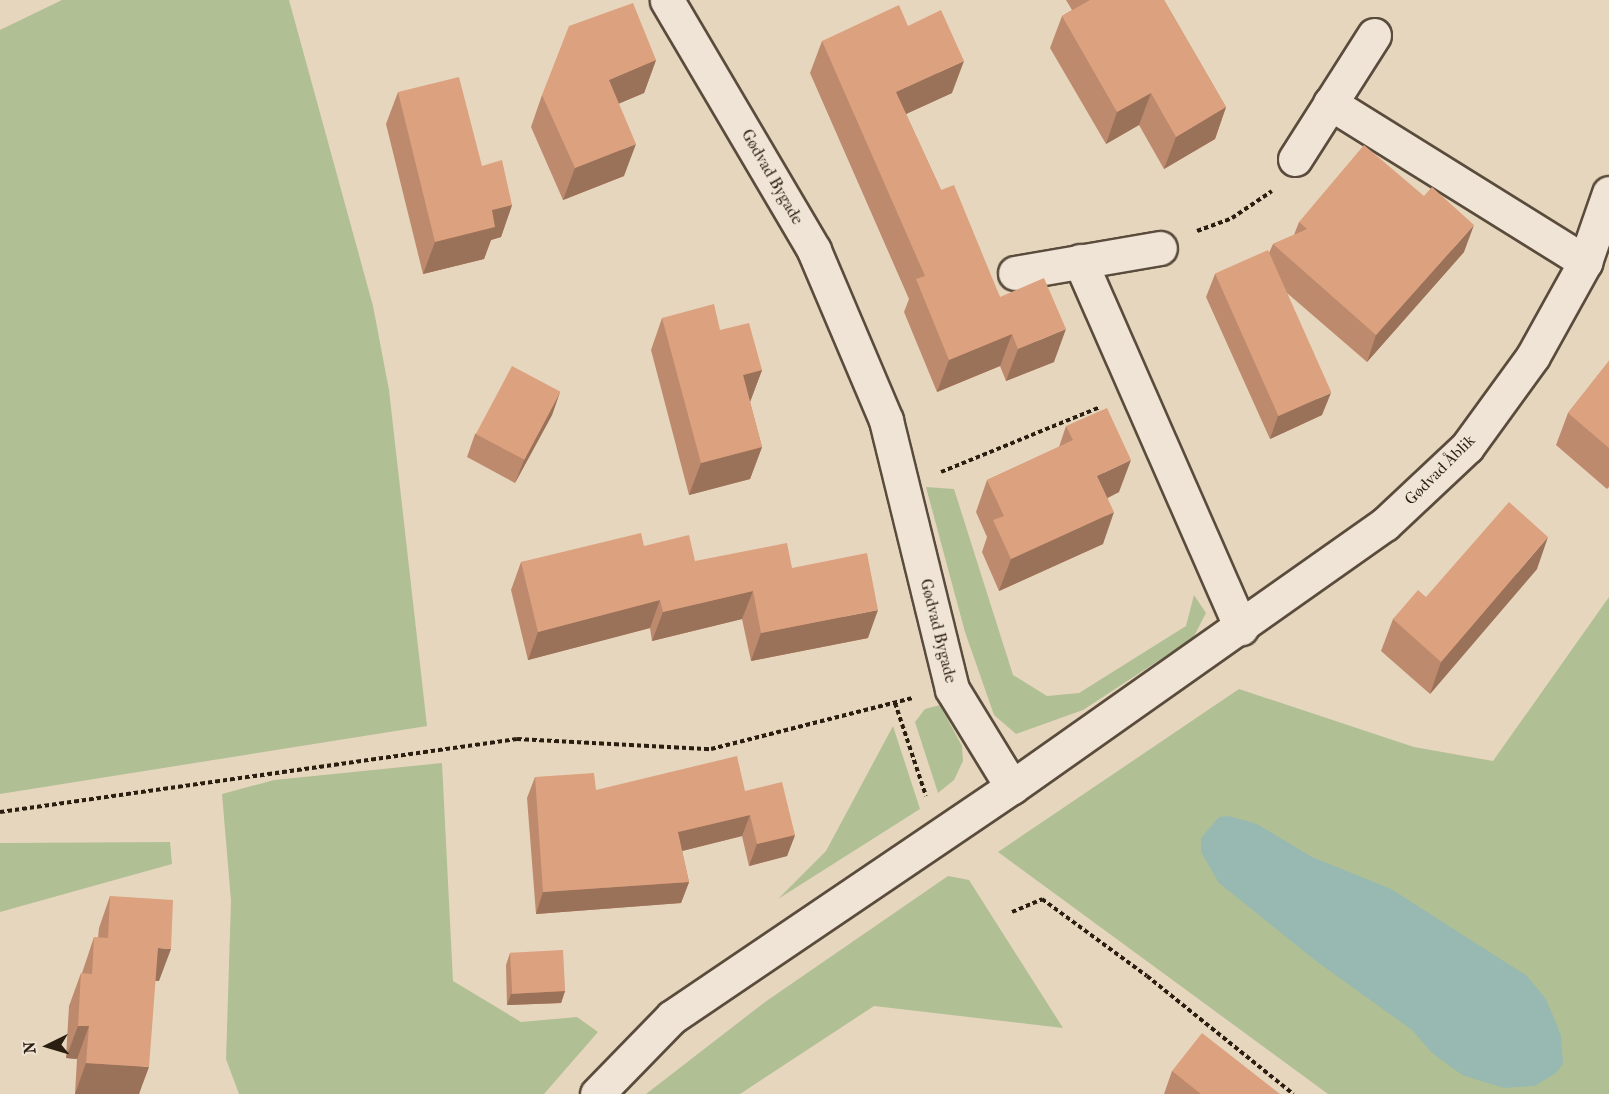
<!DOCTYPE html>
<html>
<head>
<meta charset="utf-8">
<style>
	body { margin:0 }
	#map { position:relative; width:1609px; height:1094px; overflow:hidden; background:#e7d6be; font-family:"IM FELL French Canon",serif }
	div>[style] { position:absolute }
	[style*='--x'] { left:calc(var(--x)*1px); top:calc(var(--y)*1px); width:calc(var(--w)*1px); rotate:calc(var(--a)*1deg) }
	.green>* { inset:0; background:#b1bf95 }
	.water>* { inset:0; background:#97b9b1 }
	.path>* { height:4px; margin-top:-2px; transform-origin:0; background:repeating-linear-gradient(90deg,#2a1e10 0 4.5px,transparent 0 7.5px) }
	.roads { filter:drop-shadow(2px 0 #594c3c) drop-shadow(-2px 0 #594c3c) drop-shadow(0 2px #594c3c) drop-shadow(0 -2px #594c3c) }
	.street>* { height:33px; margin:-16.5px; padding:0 16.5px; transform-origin:16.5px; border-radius:16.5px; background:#efe4d5 }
	.wall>* { inset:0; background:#bd8a6d }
	.shaded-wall>* { inset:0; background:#9a7159 }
	.building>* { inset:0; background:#dca17f; transform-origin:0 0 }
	span { translate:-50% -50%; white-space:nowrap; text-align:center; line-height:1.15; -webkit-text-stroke:4.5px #efe4d5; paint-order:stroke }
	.street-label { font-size:16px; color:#2a1e10 }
	.north { position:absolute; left:18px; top:1016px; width:60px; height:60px; -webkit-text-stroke:4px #efe4d5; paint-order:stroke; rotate:265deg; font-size:16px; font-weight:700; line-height:24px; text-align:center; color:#2a1e10 }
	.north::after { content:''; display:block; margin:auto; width:21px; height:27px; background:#2a1e10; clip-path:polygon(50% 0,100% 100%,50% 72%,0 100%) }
</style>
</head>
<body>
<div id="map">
	<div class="green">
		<i style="clip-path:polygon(62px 0,289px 0,373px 306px,389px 390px,427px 726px,0 794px,0 30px)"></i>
		<i style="clip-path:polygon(926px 487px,954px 489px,1013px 675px,1047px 696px,1079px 693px,1186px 626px,1194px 595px,1206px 613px,1193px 638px,1083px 710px,1016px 734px,994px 715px,965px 632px)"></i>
		<i style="clip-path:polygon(1609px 597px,1609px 1094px,1328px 1094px,998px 852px,1239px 689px,1414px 747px,1493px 761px)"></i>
		<i style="clip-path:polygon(940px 705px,962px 746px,963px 761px,954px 780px,938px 793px,915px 722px,925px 709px)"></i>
		<i style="clip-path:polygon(893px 726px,920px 809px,778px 899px,826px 851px)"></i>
		<i style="clip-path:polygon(442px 763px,453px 981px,521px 1022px,577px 1017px,598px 1032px,544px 1094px,239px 1094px,226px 1059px,231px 901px,222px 794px,274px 780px)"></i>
		<i style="clip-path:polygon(170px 842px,172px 864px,0 912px,0 843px)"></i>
		<i style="clip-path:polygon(948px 876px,969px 880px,1063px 1028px,874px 1006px,740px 1094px,646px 1094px,765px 1002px)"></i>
	</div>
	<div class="water">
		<i style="clip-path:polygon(1229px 816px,1257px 824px,1312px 857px,1391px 889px,1527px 976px,1546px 999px,1561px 1035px,1563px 1064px,1556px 1073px,1535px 1086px,1504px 1088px,1462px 1075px,1432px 1053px,1412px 1030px,1316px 961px,1219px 883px,1201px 852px,1201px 838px,1219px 817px)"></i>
	</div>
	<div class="path">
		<i style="--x:1197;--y:231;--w:37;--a:-20"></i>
		<i style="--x:1232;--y:218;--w:48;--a:-34"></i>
		<i style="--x:941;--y:472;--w:172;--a:-22.2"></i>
		<i style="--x:895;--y:703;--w:98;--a:71.6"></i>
		<i style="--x:0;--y:812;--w:522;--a:-8.04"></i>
		<i style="--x:517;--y:739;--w:194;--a:3"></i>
		<i style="--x:711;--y:749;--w:208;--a:-14.2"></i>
		<i style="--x:1012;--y:912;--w:33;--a:-23"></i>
		<i style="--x:1042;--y:899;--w:130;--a:36.3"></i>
		<i style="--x:1147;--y:976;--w:188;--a:38.9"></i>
	</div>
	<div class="roads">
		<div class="street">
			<i style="--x:1330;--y:103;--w:301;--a:31.9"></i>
			<i style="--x:1295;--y:159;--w:147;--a:-57.5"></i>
			<i style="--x:1080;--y:261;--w:401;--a:66.3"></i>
			<i style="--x:1015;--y:273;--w:147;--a:-9.8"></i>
			<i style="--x:1012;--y:787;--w:456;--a:-35.2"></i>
			<i style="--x:1385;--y:524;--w:112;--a:-43.2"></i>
			<i style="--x:1467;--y:447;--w:112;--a:-54"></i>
			<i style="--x:1533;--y:356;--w:107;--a:-61"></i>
			<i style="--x:1585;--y:262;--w:73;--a:-70.8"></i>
			<i style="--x:597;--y:1094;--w:107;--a:-45.8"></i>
			<i style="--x:672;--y:1017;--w:410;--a:-34.1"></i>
			<i style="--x:1012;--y:787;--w:115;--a:-121.5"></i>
			<i style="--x:952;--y:689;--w:277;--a:-103.8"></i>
			<i style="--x:886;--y:420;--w:185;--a:-113"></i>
			<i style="--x:814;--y:250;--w:290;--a:-120.5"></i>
		</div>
	</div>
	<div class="wall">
		<i style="clip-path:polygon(1066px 0,1164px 0,1226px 107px,1215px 139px,1164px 169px,1139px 125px,1106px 144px,1050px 48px,1062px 16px,1072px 10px)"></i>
		<i style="clip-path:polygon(908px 26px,952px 93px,906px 114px,941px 190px,1000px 297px,1054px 362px,1006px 381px,1000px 366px,937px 392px,904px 312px,909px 299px,810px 73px,822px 41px)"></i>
		<i style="clip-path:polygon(656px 60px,644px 93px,619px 103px,624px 176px,563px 200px,531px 127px,542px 95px)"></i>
		<i style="clip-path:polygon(398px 92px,482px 166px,512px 205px,501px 237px,491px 240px,484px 259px,423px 274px,386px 124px)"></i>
		<i style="clip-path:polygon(1299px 222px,1464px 252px,1367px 362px,1287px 293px,1322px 415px,1270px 439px,1206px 297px,1215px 274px,1269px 253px,1273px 244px,1294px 235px)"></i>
		<i style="clip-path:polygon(662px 318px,762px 370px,750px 402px,762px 447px,750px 479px,689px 495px,651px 350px)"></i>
		<i style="clip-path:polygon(1609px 361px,1609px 487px,1607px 489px,1556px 445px,1568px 413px)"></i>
		<i style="clip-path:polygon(560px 392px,552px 415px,515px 483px,467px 457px,475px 434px)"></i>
		<i style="clip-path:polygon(1066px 426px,1119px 492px,1108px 498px,1103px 544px,999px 591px,982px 552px,987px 537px,976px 512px,987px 480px,1059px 447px)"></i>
		<i style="clip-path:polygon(644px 546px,695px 561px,792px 568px,868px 638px,751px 661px,742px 619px,652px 641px,650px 628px,528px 660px,511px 590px,521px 562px)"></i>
		<i style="clip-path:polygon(1537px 569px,1430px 694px,1381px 651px,1393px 619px,1426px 597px)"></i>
		<i style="clip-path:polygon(535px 777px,596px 790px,745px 791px,795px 835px,787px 856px,749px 866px,742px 836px,682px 851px,689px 882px,681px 903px,536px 914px,527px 798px)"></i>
		<i style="clip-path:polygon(110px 896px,159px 981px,155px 981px,139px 1094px,75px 1094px,77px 1059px,66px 1058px,69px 1006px,81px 973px,82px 973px,94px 937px,98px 938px,99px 928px)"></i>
		<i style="clip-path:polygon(510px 953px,565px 991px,561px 1003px,507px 1005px,506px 965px)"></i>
		<i style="clip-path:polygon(1172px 1071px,1280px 1094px,1164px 1094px)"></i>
	</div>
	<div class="shaded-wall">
		<i style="clip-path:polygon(656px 60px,644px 93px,597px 113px,609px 80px)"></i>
		<i style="clip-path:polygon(964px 61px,952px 93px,884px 124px,896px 92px)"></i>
		<i style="clip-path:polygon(1151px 93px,1139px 125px,1106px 144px,1117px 112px)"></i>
		<i style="clip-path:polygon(1226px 107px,1215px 139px,1164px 169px,1176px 137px)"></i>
		<i style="clip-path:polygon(636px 144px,624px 176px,563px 200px,575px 168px)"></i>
		<i style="clip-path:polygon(512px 205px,501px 237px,491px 240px,484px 259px,423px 274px,435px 242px,492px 210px)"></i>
		<i style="clip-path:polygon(1474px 225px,1464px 252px,1367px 362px,1376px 335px)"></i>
		<i style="clip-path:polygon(1066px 329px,1054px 362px,1006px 381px,1018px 349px)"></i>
		<i style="clip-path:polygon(1012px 334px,1000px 366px,937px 392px,949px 360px)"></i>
		<i style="clip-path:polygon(762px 370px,750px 402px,743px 375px)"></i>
		<i style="clip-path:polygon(560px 392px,552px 415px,515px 483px,524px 460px)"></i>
		<i style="clip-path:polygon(1331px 393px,1322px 415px,1270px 439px,1278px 416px)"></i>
		<i style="clip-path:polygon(762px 447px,750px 479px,689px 495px,701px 463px)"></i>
		<i style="clip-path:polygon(1131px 460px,1119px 492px,1086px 508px,1097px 476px)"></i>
		<i style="clip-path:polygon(1114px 512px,1103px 544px,999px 591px,1011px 559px)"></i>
		<i style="clip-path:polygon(1548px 537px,1537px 569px,1430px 694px,1441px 662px)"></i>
		<i style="clip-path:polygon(753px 591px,742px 619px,652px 641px,663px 612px)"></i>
		<i style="clip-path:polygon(660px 600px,650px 628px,528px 660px,538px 632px)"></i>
		<i style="clip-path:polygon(878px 610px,868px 638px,751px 661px,761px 633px)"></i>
		<i style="clip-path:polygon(750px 815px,742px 836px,670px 854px,678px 832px)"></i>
		<i style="clip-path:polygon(795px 835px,787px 856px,749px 866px,757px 844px)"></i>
		<i style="clip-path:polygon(689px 882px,681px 903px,536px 914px,543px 892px)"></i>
		<i style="clip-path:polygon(158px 948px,171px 949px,159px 981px,146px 980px)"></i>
		<i style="clip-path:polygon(565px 991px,561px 1003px,507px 1005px,511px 994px)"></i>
		<i style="clip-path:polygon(78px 1026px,89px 1026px,77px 1059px,66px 1058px)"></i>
		<i style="clip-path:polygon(86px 1063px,149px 1067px,139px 1094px,75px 1094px)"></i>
	</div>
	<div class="building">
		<i style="clip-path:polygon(1090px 0,1164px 0,1226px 107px,1176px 137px,1151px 93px,1117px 112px,1062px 16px)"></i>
		<i style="clip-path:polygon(633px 3px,656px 60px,609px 80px,636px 144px,575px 168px,542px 95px,569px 26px)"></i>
		<i style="clip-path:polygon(899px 5px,908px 26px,941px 10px,964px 61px,896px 92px,941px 190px,954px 185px,1000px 297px,1044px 278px,1066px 329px,1018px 349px,1012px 334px,949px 360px,916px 279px,925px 276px,822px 41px)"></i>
		<i style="clip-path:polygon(459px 77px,482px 166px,502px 160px,512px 205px,492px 210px,495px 227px,435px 242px,398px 92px)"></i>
		<i style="clip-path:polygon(1364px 145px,1424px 196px,1432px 187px,1474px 225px,1376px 335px,1273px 244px,1307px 229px,1299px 222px)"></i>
		<i style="left:1268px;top:250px;width:156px;height:58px;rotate:66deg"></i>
		<i style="clip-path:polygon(714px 304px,720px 330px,749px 323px,762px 370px,743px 375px,762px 447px,701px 463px,662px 318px)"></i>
		<i style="clip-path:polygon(1609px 361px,1609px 448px,1568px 413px)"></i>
		<i style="left:512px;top:366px;width:55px;height:77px;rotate:28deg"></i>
		<i style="clip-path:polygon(1107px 408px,1131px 460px,1097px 476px,1114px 512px,1011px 559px,993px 520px,1004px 516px,987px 480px,1073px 440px,1066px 426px)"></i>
		<i style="clip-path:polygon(1509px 502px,1548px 537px,1441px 662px,1393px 619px,1418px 590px,1426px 597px)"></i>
		<i style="clip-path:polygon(641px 533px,644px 546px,689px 535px,695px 561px,787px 543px,792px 568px,867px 553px,878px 610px,761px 633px,753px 591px,663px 612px,660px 600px,538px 632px,521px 562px)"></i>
		<i style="clip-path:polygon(737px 756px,745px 791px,782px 782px,795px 835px,757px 844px,750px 815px,678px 832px,689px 882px,543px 892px,535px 777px,594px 773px,596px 790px)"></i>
		<i style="clip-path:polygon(110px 896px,173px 900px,171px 949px,158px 948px,149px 1067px,86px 1063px,89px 1026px,78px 1026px,81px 973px,92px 974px,94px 937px,108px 938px)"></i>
		<i style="left:563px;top:950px;width:41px;height:53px;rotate:87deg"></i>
		<i style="clip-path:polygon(1202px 1033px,1280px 1094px,1201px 1094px,1172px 1071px)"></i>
	</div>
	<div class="street-label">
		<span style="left:772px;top:177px;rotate:60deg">Gødvad Bygade</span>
		<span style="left:1440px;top:470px;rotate:-45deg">Gødvad Åblik</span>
		<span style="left:938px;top:631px;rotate:76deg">Gødvad Bygade</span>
	</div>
	<div class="north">N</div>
</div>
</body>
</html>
